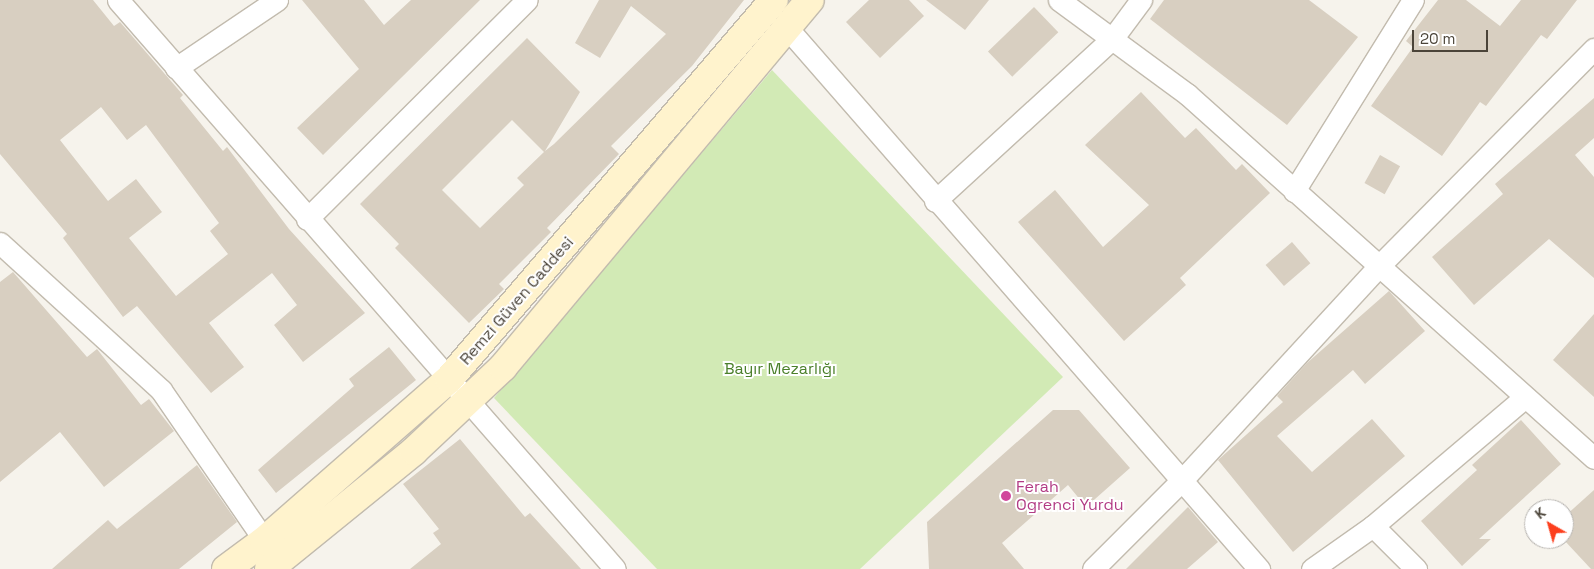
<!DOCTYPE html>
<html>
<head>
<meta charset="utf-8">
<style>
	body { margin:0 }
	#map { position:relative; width:1594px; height:569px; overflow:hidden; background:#f6f3ec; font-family:"Space Grotesk",sans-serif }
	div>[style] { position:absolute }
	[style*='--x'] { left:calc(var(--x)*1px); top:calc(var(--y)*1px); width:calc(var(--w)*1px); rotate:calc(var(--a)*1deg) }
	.green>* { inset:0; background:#d2eab5 }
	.building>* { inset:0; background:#d8cfc1; transform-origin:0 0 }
	.roads { filter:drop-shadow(1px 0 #c2bbae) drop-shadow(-1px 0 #c2bbae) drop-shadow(0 1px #c2bbae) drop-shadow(0 -1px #c2bbae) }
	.street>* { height:21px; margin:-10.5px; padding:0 10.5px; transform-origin:10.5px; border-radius:10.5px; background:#fff }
	.secondary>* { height:28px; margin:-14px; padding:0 14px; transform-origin:14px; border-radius:14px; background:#fff3cd }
	.dots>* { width:14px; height:14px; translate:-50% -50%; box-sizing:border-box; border:2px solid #fff; border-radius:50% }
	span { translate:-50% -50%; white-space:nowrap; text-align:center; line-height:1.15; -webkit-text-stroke:4px #fff; paint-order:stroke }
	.street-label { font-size:16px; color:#4b4439 }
	.park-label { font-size:16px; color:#4a7f2a }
	.hotel-label { font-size:16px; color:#b23c85 }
	.left { translate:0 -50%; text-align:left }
	.north { position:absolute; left:1524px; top:499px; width:50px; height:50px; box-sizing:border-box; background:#fff; border:1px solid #b7b4b0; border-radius:50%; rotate:322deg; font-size:14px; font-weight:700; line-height:20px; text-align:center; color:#4b4439 }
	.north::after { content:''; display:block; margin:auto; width:18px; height:22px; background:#fc3f1d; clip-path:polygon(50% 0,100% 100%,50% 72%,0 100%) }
	.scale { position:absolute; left:1412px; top:30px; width:76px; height:22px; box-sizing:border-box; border:2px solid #4b4439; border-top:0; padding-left:6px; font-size:15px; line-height:18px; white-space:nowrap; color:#4b4439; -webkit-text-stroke:4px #fff; paint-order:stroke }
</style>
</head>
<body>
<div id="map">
	<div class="green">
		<i style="clip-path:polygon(772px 70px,1063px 377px,860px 569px,657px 569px,494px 398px)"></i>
	</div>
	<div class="building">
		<i style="clip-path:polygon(evenodd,0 0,93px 0,114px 26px,120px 22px,183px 95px,180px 98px,223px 151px,227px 147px,289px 229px,365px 313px,303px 362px,274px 325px,297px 305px,272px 273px,209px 323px,244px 367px,211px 393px,137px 306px,123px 317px,63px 238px,67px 234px,0 154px,0 0,101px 107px,127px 140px,146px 125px,219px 223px,210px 231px,228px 254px,176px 296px,129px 238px,162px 212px,136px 179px,108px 201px,60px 140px,101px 107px)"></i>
		<i style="clip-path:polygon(302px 0,364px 0,384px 25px,411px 0,480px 0,323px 155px,297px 128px,359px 69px)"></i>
		<i style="clip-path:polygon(evenodd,599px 0,744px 0,692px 66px,611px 146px,619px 154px,547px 228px,551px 232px,499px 284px,504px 289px,469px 323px,395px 248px,399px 244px,360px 204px,527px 38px,580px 92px,545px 151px,554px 144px,666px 34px,631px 6px,600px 58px,575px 43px,599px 0,512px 120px,544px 152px,517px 178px,524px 185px,480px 228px,442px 190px,512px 120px)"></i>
		<i style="clip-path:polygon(869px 0,909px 0,924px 16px,880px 58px,846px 22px)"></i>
		<i style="clip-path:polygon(926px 0,989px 0,965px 30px)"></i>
		<i style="clip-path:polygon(1164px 0,1309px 0,1358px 37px,1287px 125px,1150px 19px)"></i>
		<i style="clip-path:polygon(1438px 0,1466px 0,1500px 26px,1521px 0,1577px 0,1547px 39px,1541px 35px,1486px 106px,1480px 102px,1442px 156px,1371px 106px,1413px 47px,1406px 41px)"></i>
		<i style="left:1034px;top:7px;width:35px;height:64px;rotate:46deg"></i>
		<i style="clip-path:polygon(1141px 92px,1185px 138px,1196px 128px,1236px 170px,1242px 164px,1270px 193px,1180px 278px,1186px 285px,1124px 341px,1018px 222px,1055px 190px,1103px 247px,1149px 205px,1085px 145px)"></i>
		<i style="clip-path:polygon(1594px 98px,1594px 138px,1575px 155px,1594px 177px,1594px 278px,1549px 239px,1474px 305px,1432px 257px,1503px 194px,1495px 184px)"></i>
		<i style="left:1380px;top:155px;width:23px;height:32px;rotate:29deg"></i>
		<i style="left:1292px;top:242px;width:28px;height:35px;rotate:49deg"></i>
		<i style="clip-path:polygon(13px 272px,87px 357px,97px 349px,141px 405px,149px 399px,174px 431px,104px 487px,60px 432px,0 482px,0 282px)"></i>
		<i style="clip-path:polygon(1389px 291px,1425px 331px,1365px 384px,1353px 370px,1277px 436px,1312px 472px,1372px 419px,1405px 456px,1293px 552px,1218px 460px,1283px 402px,1277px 396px,1307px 363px)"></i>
		<i style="clip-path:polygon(1594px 314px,1594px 397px,1553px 360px)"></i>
		<i style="clip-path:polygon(389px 347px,416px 380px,276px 493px,258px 470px,354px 386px,349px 379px)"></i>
		<i style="clip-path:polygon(1053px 410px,1079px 410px,1130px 468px,1086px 507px,1068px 485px,1002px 543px,1024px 569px,929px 569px,927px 522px)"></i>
		<i style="clip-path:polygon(1521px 420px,1561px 464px,1479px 539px,1491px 539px,1462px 566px,1421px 521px,1477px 470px,1472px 465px)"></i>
		<i style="clip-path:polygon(460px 439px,525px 517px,530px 513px,581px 569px,410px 569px,441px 544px,433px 533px,439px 529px,403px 484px)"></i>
		<i style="clip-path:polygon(197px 465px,237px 522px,179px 569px,52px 569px,108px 520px,117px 529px)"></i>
		<i style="clip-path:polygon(1594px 490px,1594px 569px,1591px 569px,1564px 540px,1564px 517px)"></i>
		<i style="clip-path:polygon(1188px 507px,1218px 542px,1187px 569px,1126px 569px)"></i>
	</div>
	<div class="roads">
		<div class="street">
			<i style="--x:118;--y:0;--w:755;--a:48.86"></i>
			<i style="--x:1059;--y:0;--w:159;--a:36.3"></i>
			<i style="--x:1187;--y:94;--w:546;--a:41.81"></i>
			<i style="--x:788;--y:29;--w:717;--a:48.9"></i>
			<i style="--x:176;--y:68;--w:122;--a:-34"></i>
			<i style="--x:1294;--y:191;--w:225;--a:-58.1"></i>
			<i style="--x:935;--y:201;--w:240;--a:-42.5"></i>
			<i style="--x:1112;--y:39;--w:49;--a:-53.4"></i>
			<i style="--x:307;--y:219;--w:310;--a:-44.9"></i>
			<i style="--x:0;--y:243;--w:218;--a:42.4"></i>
			<i style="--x:161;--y:390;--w:198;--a:55.5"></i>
			<i style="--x:1373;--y:526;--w:61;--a:45"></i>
			<i style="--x:1093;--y:569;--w:129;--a:-45"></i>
			<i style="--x:1184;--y:478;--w:287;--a:-47.4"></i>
			<i style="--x:1378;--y:267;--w:307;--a:-45.3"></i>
			<i style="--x:1312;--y:569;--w:75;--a:-35.2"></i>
			<i style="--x:1373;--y:526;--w:199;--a:-40.3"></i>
		</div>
		<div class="secondary">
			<i style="--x:226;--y:569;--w:47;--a:-36.4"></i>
			<i style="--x:264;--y:541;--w:246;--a:-41.2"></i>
			<i style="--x:449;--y:379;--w:499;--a:-49.4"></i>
			<i style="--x:269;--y:569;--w:187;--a:-39.1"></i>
			<i style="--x:414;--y:451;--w:122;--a:-43.3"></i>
			<i style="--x:503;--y:367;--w:478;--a:-50.1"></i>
		</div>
	</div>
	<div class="dots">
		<i style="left:1006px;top:496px;background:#d1479c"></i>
	</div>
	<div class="street-label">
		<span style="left:517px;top:301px;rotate:-49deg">Remzi Güven Caddesi</span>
	</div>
	<div class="park-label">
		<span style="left:780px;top:369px">Bayır Mezarlığı</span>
	</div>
	<div class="hotel-label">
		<span class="left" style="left:1016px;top:496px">Ferah<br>Ogrenci Yurdu</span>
	</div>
	<div class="north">K</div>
	<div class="scale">20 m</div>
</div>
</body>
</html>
